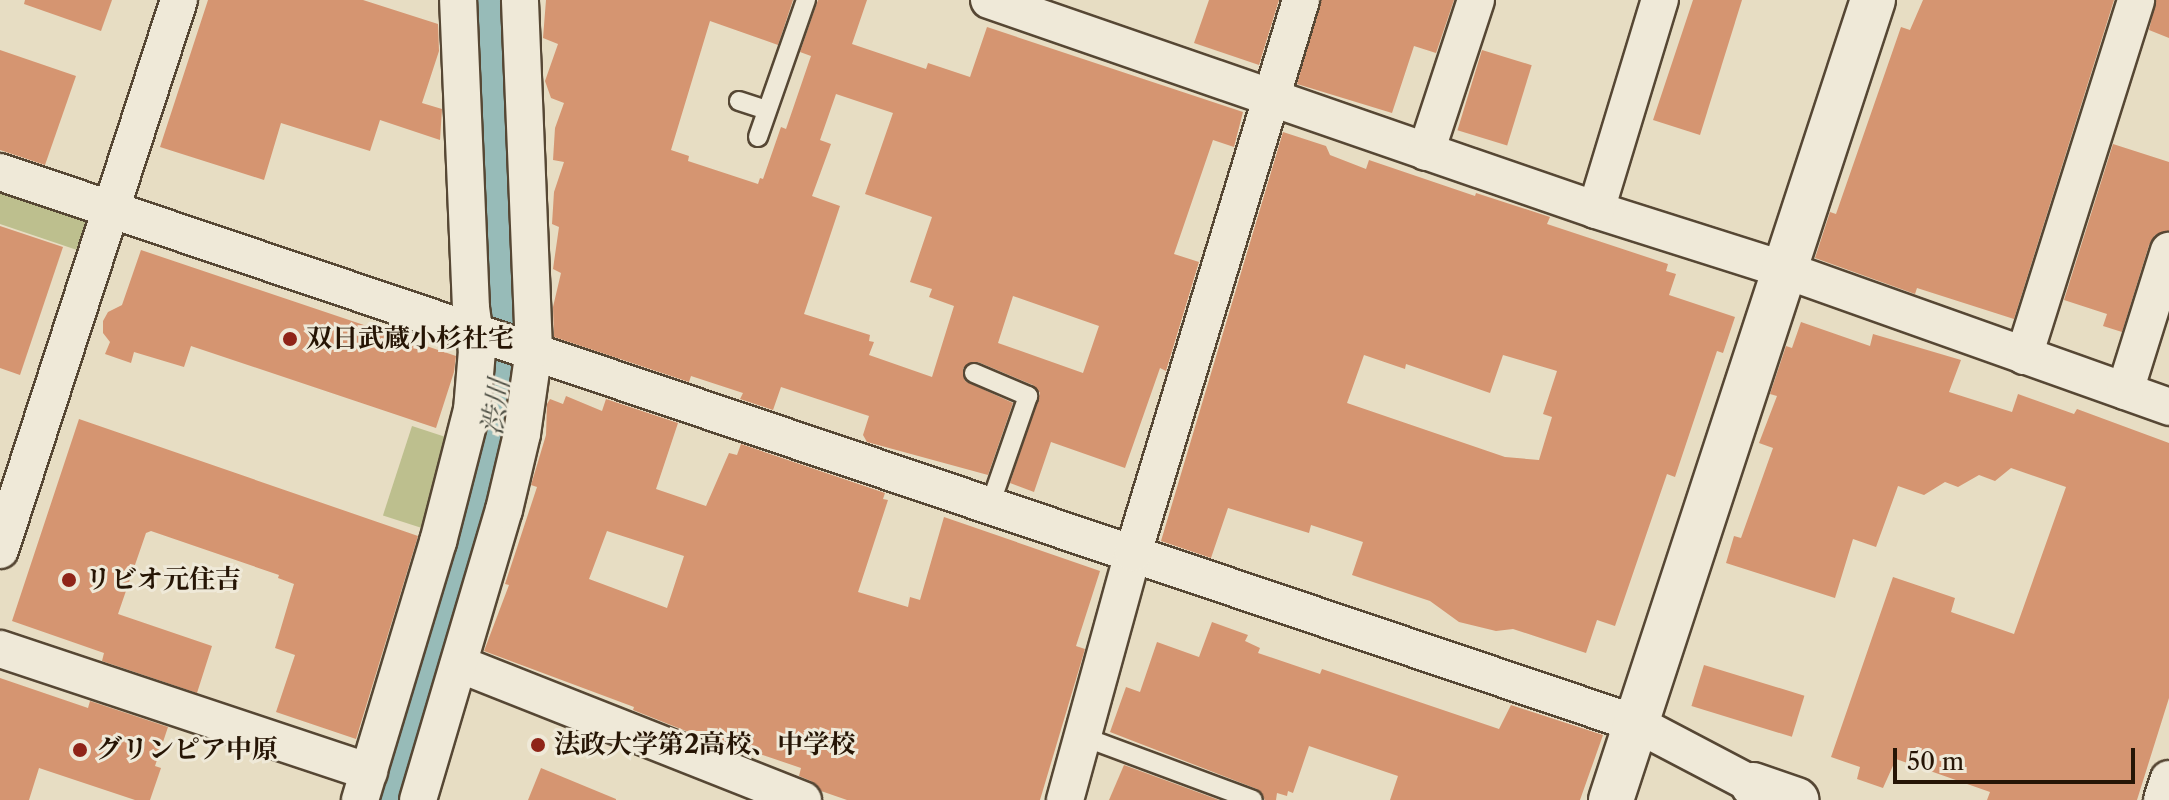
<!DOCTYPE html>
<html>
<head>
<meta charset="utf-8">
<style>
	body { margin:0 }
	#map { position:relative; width:2169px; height:800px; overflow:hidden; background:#e7ddc3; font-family:"Libre Caslon Text","Noto Serif JP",serif }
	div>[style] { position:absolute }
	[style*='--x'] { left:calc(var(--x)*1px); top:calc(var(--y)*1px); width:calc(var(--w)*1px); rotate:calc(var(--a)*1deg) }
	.green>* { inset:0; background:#bdbf8e; transform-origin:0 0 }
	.river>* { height:58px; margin:-29px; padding:0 29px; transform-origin:29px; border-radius:29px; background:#97bbb8 }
	.building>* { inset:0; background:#d59571; transform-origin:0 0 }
	.roads { filter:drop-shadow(2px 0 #564734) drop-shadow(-2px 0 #564734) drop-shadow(0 2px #564734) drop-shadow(0 -2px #564734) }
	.lane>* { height:18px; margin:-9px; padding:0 9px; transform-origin:9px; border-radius:9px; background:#efe9d8 }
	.street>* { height:36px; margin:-18px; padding:0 18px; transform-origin:18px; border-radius:18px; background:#efe9d8 }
	.secondary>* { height:44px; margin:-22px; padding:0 22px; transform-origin:22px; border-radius:22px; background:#efe9d8 }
	.dots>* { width:22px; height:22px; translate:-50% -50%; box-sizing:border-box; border:4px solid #efe9d8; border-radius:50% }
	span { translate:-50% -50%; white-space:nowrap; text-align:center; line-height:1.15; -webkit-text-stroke:6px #efe9d8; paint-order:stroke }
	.poi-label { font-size:26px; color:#261505; font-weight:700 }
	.left { translate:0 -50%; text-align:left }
	.water-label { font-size:28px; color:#4e4f44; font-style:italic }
	.scale { position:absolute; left:1893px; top:748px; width:242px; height:36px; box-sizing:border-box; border:4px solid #261505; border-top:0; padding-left:10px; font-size:24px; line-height:28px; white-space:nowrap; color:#261505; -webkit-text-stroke:6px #efe9d8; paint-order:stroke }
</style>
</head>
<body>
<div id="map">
	<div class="green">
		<i style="clip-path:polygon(0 182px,92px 214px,80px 251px,0 224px)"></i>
		<i style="left:412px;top:426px;width:45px;height:94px;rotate:18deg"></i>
	</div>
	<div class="river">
		<i style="--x:390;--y:800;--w:312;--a:-72.8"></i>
		<i style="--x:482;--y:502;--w:158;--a:-82.4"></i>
		<i style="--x:503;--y:345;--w:345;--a:-92.5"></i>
	</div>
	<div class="building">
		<i style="clip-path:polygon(25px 0,112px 0,101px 31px,24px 4px)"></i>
		<i style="clip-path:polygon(208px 0,363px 0,438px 24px,439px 51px,422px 103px,442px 109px,440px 140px,380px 120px,370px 151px,281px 123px,264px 180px,160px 147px)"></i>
		<i style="clip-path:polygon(evenodd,546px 0,793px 0,778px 45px,710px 21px,671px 150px,689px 156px,688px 161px,758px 184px,760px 178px,763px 179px,781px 127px,786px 129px,811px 56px,800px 52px,818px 0,867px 0,852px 44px,926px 69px,928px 63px,970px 77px,987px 27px,1243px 112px,1234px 147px,1213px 140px,1174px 254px,1199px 262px,1166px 371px,1160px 368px,1125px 468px,1051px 442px,1034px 492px,1010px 483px,1040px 393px,1033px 385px,978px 362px,963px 368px,965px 381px,1013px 403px,988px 475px,867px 442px,863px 435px,869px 416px,781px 387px,773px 410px,740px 399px,743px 393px,691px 376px,689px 382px,554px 337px,553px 307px,561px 273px,553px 269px,559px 227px,552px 224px,554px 192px,564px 162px,553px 160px,555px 128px,564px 103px,551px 98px,545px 81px,558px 44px,543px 38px,546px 0,836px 94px,893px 113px,865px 194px,932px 217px,910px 282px,932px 289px,929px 297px,954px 306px,932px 377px,869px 355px,874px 342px,869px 341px,870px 335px,804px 314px,840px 206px,812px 196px,831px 144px,820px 140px,836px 94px,546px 0,1013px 296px,1099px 326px,1083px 373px,998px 343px,1013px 296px)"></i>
		<i style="clip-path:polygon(1209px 0,1279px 0,1259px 65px,1194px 43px)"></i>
		<i style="clip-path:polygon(1321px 0,1454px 0,1436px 53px,1414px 46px,1392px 113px,1297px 84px)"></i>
		<i style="clip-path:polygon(1693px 0,1742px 0,1700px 135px,1653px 120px)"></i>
		<i style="clip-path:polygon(1923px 0,2114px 0,2014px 319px,1917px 288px,1915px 294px,1815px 258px,1830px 212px,1836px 214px,1901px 27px,1910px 30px)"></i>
		<i style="clip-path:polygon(2156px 0,2169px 0,2169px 38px,2149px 30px)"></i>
		<i style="clip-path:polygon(0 50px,76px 76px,45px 165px,0 150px)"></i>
		<i style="left:1482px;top:50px;width:52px;height:84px;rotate:17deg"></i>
		<i style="clip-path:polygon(evenodd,1283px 132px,1326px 146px,1330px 155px,1366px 169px,1369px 160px,1475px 196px,1476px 193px,1550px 217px,1547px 224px,1668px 264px,1666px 271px,1676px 274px,1669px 295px,1735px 317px,1723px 353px,1717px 351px,1675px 477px,1667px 474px,1615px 626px,1597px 620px,1586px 653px,1513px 629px,1496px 631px,1459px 622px,1430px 601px,1352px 575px,1363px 542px,1311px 525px,1309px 533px,1228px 508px,1211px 558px,1161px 541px,1283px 132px,1364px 355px,1405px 369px,1406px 364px,1490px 393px,1503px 355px,1557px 371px,1543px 414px,1552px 417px,1539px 460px,1505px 457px,1347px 403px,1364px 355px)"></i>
		<i style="clip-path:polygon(2113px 144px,2169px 162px,2169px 231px,2155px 235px,2149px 245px,2122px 332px,2103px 326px,2107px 314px,2064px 300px)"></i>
		<i style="clip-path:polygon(0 226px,63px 247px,20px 375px,0 368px)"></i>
		<i style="clip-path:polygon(141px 250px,456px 356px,454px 372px,436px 428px,191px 346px,184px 367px,134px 352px,131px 363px,105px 354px,110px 342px,103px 333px,103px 321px,108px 312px,122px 305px)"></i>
		<i style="clip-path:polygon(1801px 322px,1870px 346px,1873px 334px,1961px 360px,1949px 392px,2012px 412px,2018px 394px,2074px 414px,2077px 409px,2169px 443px,2169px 698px,2137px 800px,1987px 800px,1990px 792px,1896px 759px,1883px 788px,1857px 779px,1860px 767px,1831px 757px,1893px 577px,1955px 598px,1951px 612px,2014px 634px,2066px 487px,2011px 468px,1995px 481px,1979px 475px,1958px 487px,1945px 482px,1924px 495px,1898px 486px,1876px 547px,1853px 539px,1835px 598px,1726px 563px,1734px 536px,1741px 538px,1773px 448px,1759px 443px,1777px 396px,1770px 394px,1786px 346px,1792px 348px)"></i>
		<i style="clip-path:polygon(evenodd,566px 396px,602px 411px,606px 399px,678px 423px,656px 489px,706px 506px,729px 453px,737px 455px,741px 444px,885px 493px,883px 499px,888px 500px,858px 592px,908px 607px,910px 597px,920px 600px,944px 517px,1100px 571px,1076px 646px,1085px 649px,1040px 800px,847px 800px,821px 791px,811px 781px,799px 776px,801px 768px,751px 751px,749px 756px,633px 710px,634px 707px,484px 651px,509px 585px,505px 584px,537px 487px,531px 485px,546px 435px,547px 404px,550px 399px,563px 404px,566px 396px,607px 531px,684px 556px,667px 608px,589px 579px,607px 531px)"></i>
		<i style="clip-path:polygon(79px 419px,418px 536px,356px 739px,276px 712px,295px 655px,275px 648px,294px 584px,278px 578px,279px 575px,151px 531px,146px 533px,118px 614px,212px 646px,197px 693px,102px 661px,104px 653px,12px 621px)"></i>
		<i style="clip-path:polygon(1212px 622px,1248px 635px,1245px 641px,1260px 648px,1258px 653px,1320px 674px,1322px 669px,1499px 729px,1511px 705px,1603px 735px,1580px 800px,1390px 800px,1398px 776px,1309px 746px,1293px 793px,1288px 791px,1287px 796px,1277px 793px,1276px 800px,1265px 800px,1257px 789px,1110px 732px,1126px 687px,1140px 692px,1157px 642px,1199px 657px)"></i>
		<i style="left:1704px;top:665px;width:105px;height:43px;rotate:17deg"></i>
		<i style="clip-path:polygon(0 678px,88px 708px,90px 701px,168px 727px,155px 766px,161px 768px,150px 800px,135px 800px,39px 768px,29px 800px,0 800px)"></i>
		<i style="clip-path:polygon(1124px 765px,1219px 800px,1109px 800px)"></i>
		<i style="clip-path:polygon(541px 768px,616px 799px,616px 800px,528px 800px)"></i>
	</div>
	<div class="roads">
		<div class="lane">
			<i style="--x:739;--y:101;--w:29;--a:18"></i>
			<i style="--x:758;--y:137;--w:145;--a:-70.7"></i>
			<i style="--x:974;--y:373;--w:59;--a:23.1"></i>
			<i style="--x:1028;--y:396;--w:115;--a:109.2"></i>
			<i style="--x:1084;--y:737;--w:180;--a:20.4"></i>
		</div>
		<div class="street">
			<i style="--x:989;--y:0;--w:642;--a:19.08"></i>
			<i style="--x:1596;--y:210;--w:198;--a:17.6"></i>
			<i style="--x:1785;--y:270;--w:408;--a:19.6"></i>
			<i style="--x:1426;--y:152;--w:160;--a:-71.8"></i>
			<i style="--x:0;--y:172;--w:1728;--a:18.63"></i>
			<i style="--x:1637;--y:724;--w:131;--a:27.7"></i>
			<i style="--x:1596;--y:210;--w:220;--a:-73.1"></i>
			<i style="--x:2024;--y:356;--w:373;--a:-72.5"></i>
			<i style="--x:2125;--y:391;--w:147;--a:-72.6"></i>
			<i style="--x:0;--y:550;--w:578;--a:-71.97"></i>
			<i style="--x:0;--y:649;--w:389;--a:18.4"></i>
			<i style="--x:459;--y:664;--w:370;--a:21.6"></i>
			<i style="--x:360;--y:800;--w:270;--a:-73.2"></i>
			<i style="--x:438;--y:542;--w:136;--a:-75.6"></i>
			<i style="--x:472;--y:410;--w:59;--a:-85.2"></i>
			<i style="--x:477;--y:351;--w:43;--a:-97.9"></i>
			<i style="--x:471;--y:308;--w:308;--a:-92.4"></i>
			<i style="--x:418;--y:800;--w:302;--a:-73.5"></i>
			<i style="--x:504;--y:510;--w:78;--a:-76.7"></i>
			<i style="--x:522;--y:434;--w:85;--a:-81.9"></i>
			<i style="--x:534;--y:350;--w:350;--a:-92.3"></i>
			<i style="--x:1065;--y:800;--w:256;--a:-74.6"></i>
			<i style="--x:1133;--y:553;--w:578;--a:-73.1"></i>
			<i style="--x:2162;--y:800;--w:22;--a:-72"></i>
		</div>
		<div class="secondary">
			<i style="--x:1753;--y:785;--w:46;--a:19.2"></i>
			<i style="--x:1611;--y:800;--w:842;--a:-71.87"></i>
		</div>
	</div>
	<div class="dots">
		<i style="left:290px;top:339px;background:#8f2418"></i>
		<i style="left:69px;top:580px;background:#8f2418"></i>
		<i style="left:538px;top:745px;background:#8f2418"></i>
		<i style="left:80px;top:750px;background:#8f2418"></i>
	</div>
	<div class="poi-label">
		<span class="left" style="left:306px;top:339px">双日武蔵小杉社宅</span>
		<span class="left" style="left:85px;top:580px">リビオ元住吉</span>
		<span class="left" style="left:554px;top:745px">法政大学第2高校、中学校</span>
		<span class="left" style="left:96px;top:750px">グリンピア中原</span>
	</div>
	<div class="water-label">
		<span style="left:495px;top:407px;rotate:-82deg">渋川</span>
	</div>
	<div class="scale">50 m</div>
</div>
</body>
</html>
